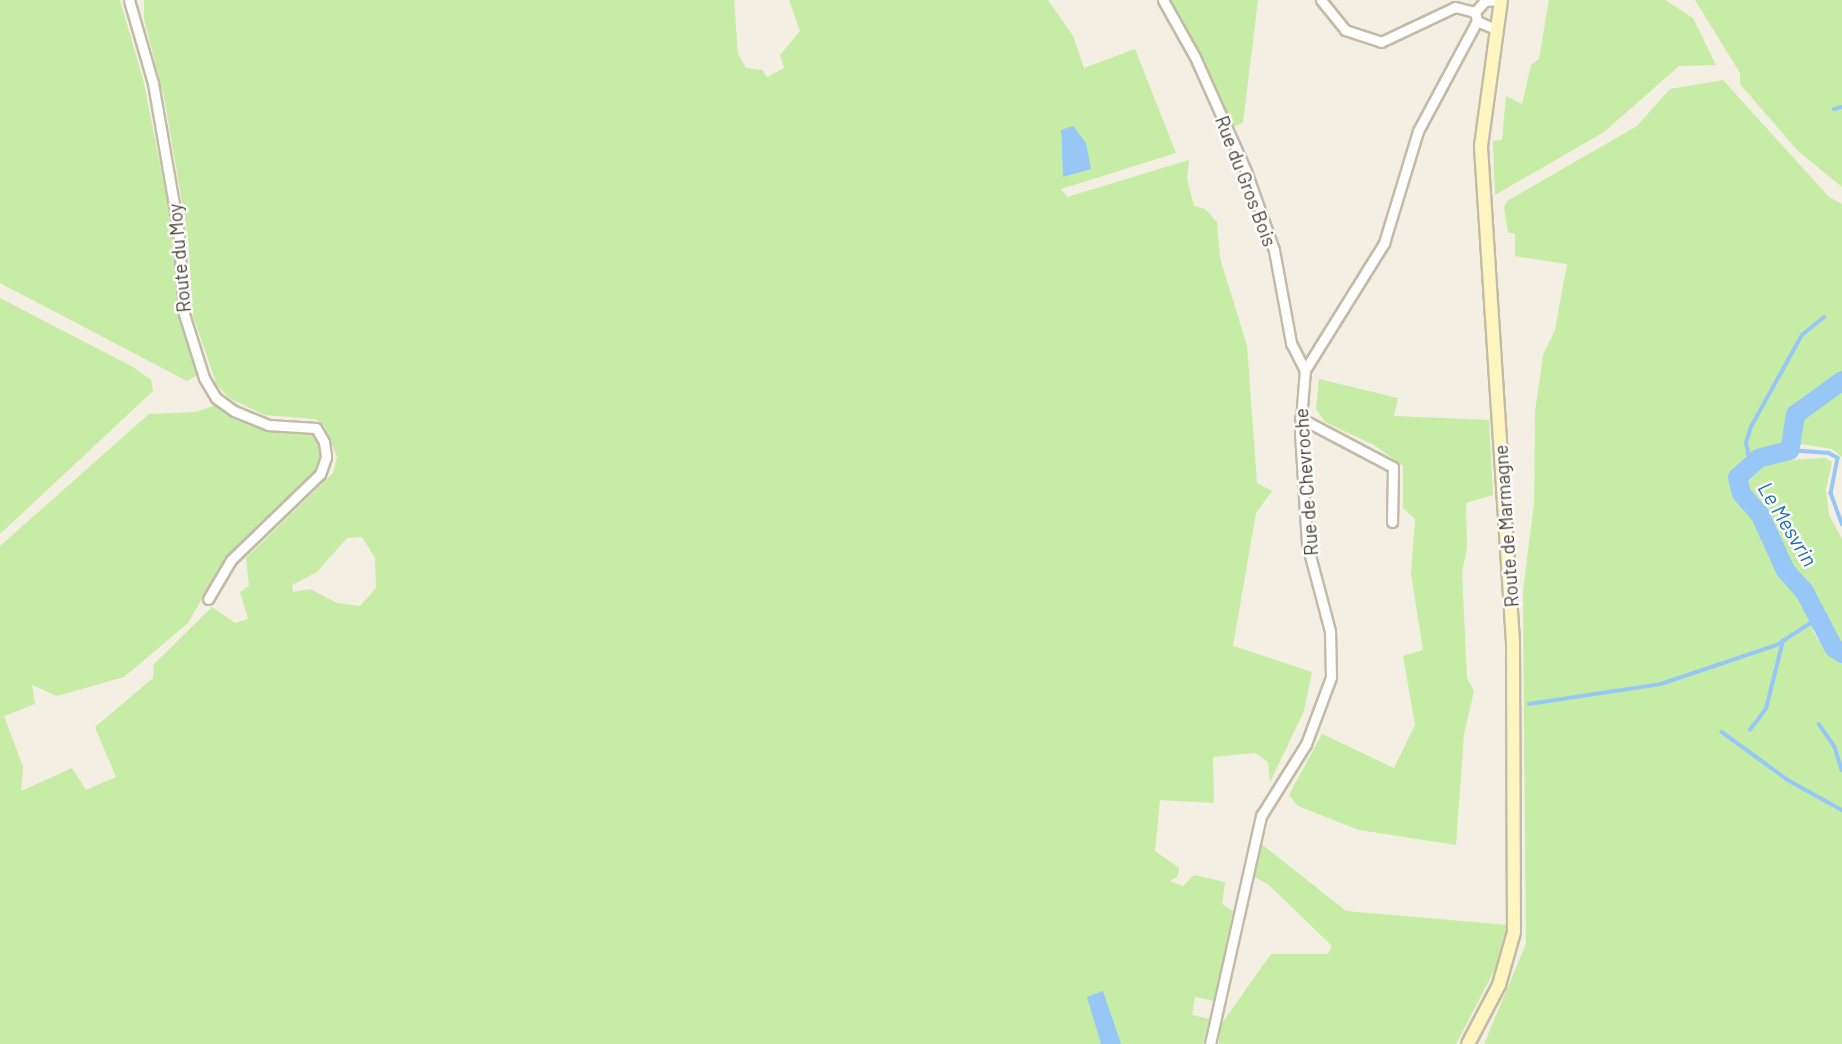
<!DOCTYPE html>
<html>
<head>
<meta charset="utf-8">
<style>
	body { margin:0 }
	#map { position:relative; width:1842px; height:1044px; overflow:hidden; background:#f3efe2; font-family:Barlow,sans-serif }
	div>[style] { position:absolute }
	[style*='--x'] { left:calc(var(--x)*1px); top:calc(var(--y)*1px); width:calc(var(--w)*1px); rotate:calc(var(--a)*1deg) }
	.green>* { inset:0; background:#c6eca5 }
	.water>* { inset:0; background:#96c7f7 }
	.stream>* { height:3.5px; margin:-1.75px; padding:0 1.75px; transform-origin:1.75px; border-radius:1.75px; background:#96c7f7 }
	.river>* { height:19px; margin:-9.5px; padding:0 9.5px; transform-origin:9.5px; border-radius:9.5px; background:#96c7f7 }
	.roads { filter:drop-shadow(2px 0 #c2bba6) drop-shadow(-2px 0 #c2bba6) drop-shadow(0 2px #c2bba6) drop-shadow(0 -2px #c2bba6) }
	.minor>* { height:9px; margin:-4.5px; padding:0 4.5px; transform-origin:4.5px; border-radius:4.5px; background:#fff }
	.secondary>* { height:12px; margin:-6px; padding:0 6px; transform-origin:6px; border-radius:6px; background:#fff5c0 }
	span { translate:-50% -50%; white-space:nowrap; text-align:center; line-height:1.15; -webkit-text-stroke:5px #fff; paint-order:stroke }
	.street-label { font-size:19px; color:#453f32 }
	.water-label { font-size:21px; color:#216dbb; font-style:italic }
</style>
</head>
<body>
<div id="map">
	<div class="green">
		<i style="clip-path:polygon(0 0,120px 0,143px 79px,175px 239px,177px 307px,197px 375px,187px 381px,0 283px)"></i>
		<i style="clip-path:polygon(evenodd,144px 0,734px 0,738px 54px,746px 68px,762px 70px,767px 77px,784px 68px,780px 55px,800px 31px,789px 0,1048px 0,1073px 36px,1084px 68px,1135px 49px,1176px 153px,1061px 189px,1067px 197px,1189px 160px,1187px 179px,1194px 206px,1205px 209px,1217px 222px,1220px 258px,1247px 346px,1257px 483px,1272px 491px,1256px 513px,1233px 646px,1312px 672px,1304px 711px,1270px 782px,1268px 762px,1255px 753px,1213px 757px,1214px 803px,1160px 800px,1155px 851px,1179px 868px,1177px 877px,1169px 881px,1183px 886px,1194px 875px,1225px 882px,1222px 904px,1233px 911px,1214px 1001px,1195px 997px,1192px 1015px,1209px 1019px,1203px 1044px,0 1044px,0 546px,149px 414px,195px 412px,217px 405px,252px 424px,315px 432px,321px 442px,323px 455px,317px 473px,227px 556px,188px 623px,124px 677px,57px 696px,32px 685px,35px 704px,4px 716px,23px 767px,21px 791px,72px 768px,86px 790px,116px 777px,95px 727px,153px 678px,154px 664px,212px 607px,235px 623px,248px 619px,240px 592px,249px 586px,246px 558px,333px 473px,337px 457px,324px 425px,315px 419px,264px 415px,229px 398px,217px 385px,193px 316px,188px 237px,164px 97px,144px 19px,144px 0,1073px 126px,1063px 177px,1061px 131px,1073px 126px,144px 0,362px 537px,375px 558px,376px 588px,360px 606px,337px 603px,310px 589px,293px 592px,292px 585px,317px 572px,347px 538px,362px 537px)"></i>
		<i style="clip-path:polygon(1170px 0,1258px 0,1243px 122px,1234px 127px)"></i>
		<i style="clip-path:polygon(1549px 0,1665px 0,1693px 18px,1716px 65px,1679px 66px,1604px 132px,1495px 195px,1493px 141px,1502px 140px,1506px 96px,1522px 104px,1531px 65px,1539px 59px)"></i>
		<i style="clip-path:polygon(1695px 0,1842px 0,1842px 187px,1798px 151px,1740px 84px,1740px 73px)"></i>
		<i style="clip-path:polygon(evenodd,1723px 80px,1829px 197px,1842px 204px,1842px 457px,1832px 449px,1802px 444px,1788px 460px,1825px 458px,1832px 462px,1826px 489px,1829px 515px,1842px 539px,1842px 1044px,1484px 1044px,1526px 944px,1523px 591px,1534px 504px,1535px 412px,1543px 355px,1555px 330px,1567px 264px,1515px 256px,1515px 234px,1508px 232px,1504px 208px,1507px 201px,1637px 126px,1670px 89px,1723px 80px,1826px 622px,1837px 638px,1819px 641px,1812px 630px,1826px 622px)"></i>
		<i style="clip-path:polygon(0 298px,133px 367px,151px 380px,153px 391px,0 534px)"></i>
		<i style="clip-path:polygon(1319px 379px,1398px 398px,1394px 416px,1489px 420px,1493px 495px,1466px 503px,1467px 549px,1462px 572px,1467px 678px,1474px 691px,1464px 734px,1456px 845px,1359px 830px,1298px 806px,1289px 795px,1322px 734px,1394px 768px,1415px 725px,1403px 656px,1423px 650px,1411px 574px,1415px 519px,1403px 508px,1403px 466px,1374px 445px,1325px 422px,1316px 409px)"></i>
		<i style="clip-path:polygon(1259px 842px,1346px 911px,1507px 925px,1495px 969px,1456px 1044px,1219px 1044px,1220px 1026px,1271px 954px,1328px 954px,1332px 946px,1269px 885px,1253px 876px)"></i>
	</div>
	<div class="water">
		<i style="clip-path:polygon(1073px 126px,1086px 143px,1091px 169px,1063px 177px,1061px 130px)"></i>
		<i style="clip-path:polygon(1103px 991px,1121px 1044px,1101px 1044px,1087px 997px)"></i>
	</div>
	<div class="stream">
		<i style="--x:1834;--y:109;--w:8;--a:-14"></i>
		<i style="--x:1789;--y:450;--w:40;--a:4.3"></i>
		<i style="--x:1829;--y:453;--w:10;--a:29"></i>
		<i style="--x:1838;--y:458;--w:36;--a:101"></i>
		<i style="--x:1831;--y:493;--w:33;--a:70"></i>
		<i style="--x:1750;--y:463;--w:20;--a:-101"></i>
		<i style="--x:1746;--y:443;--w:17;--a:-73"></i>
		<i style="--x:1751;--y:427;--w:105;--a:-61"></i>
		<i style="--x:1802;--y:335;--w:28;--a:-39"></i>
		<i style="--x:1529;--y:704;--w:134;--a:-8.6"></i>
		<i style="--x:1661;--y:684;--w:122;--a:-18.6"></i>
		<i style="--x:1777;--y:645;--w:48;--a:-33"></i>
		<i style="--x:1819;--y:724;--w:28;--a:55"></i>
		<i style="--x:1835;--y:747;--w:24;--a:73"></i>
		<i style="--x:1750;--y:730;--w:26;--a:-53"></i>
		<i style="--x:1766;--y:709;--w:70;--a:-76"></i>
		<i style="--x:1722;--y:732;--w:82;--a:36"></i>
		<i style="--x:1788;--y:780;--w:62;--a:29.1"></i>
	</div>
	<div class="river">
		<i style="--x:1842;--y:380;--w:58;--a:144.1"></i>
		<i style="--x:1795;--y:414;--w:36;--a:99"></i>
		<i style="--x:1789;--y:450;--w:32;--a:166"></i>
		<i style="--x:1758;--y:458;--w:28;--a:138"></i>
		<i style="--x:1737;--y:477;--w:16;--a:76"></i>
		<i style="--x:1741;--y:493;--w:29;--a:49"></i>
		<i style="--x:1760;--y:515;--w:60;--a:65.6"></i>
		<i style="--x:1785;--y:570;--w:28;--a:48"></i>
		<i style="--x:1804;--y:591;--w:63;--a:62.6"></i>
		<i style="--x:1833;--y:647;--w:11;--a:34"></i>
	</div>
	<div class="roads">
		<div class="minor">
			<i style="--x:129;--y:0;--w:86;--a:73.9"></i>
			<i style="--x:153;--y:83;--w:146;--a:80.2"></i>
			<i style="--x:178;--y:227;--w:87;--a:86.1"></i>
			<i style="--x:184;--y:314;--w:67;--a:72.6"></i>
			<i style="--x:204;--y:378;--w:23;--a:59"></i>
			<i style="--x:216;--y:398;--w:22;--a:36"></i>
			<i style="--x:234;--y:411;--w:37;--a:22"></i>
			<i style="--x:268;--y:425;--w:48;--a:3.6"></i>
			<i style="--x:316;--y:428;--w:16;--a:60"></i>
			<i style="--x:324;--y:442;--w:15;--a:82"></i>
			<i style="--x:326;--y:457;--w:18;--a:109"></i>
			<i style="--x:320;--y:474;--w:124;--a:136"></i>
			<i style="--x:231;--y:560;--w:45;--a:120.5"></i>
			<i style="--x:1163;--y:0;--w:65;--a:60.7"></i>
			<i style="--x:1195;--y:57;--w:125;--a:65.9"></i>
			<i style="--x:1246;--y:171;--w:84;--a:70.5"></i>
			<i style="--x:1274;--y:250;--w:95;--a:79.6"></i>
			<i style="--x:1291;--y:343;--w:30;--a:63"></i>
			<i style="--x:1321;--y:0;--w:38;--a:51"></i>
			<i style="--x:1345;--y:30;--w:38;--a:18"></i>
			<i style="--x:1381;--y:42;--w:82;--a:-25.3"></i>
			<i style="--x:1455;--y:7;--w:21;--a:14"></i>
			<i style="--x:1495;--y:29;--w:20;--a:-156"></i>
			<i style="--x:1477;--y:21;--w:9;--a:-103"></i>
			<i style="--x:1475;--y:12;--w:15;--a:-48"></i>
			<i style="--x:1485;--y:1;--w:16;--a:-4"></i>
			<i style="--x:1300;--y:418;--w:105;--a:27.8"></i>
			<i style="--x:1393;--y:467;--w:55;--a:91"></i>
			<i style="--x:1210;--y:1044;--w:234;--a:-77.4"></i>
			<i style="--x:1261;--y:816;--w:85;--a:-58"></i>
			<i style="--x:1306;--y:744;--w:72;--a:-69.5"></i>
			<i style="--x:1331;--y:677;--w:46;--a:-91.2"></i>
			<i style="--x:1330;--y:631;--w:90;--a:-104.8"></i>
			<i style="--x:1307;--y:544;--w:112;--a:-93.6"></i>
			<i style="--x:1300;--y:432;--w:62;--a:-85.4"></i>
			<i style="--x:1305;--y:370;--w:150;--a:-58.1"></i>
			<i style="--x:1384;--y:243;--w:117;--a:-73.1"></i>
			<i style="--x:1418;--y:131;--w:125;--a:-61.8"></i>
		</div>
		<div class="secondary">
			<i style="--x:1468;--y:1044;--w:67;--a:-62.3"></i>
			<i style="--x:1499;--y:985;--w:55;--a:-74.2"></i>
			<i style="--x:1514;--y:932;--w:290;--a:-90.2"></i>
			<i style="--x:1513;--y:642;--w:497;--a:-93.7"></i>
			<i style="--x:1481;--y:146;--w:147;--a:-82.2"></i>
		</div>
	</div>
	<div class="street-label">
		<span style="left:1246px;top:181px;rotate:69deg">Rue du Gros Bois</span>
		<span style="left:179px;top:258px;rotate:-95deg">Route du Moy</span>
		<span style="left:1306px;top:482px;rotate:-94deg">Rue de Chevroche</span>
		<span style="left:1506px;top:526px;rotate:-94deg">Route de Marmagne</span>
	</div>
	<div class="water-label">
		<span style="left:1788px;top:524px;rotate:59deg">Le Mesvrin</span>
	</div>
</div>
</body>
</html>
